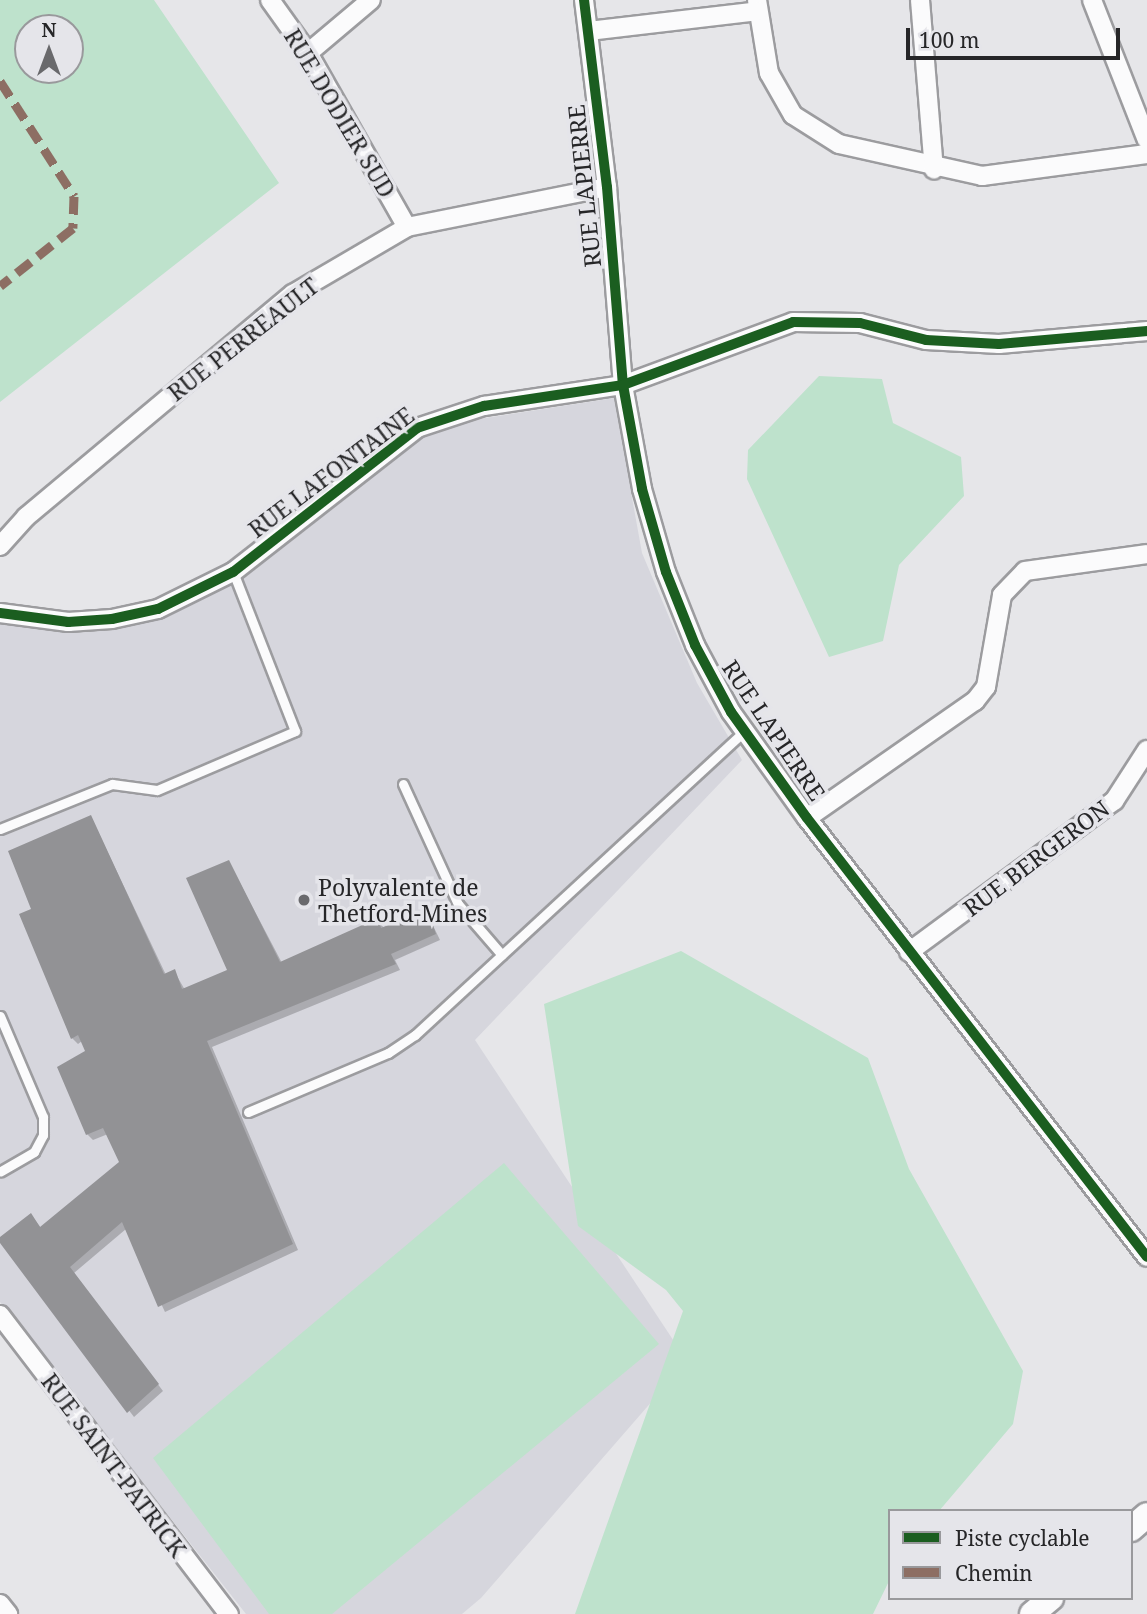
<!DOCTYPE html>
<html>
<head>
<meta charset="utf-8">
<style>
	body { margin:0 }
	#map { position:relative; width:1147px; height:1614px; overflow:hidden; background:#e6e6e9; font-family:"Noto Serif",serif }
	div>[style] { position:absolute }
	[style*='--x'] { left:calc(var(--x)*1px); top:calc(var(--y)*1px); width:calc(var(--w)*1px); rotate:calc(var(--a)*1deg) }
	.built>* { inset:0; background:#d6d6dd }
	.green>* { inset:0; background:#bee2cc }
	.shadow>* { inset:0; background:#0003 }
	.building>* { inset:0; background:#929295 }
	.roads { filter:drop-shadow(2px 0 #9c9c9f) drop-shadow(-2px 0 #9c9c9f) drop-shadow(0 2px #9c9c9f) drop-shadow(0 -2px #9c9c9f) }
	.lane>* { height:9px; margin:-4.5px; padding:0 4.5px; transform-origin:4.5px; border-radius:4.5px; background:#fbfbfc }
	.street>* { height:18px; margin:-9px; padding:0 9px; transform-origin:9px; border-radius:9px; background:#fbfbfc }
	.secondary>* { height:24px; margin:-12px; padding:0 12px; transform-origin:12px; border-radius:12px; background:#fbfbfc }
	.quiet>* { height:9px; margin-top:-4.5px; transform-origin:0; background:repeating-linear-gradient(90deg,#8d6e63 0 18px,transparent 0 27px) }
	.cycleway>* { height:10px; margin:-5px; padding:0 5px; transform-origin:5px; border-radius:5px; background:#1b5e20 }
	.dots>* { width:19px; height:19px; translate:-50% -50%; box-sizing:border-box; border:4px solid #e5e5ea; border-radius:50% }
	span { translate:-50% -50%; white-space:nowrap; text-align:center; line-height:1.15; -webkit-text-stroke:7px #e5e5ea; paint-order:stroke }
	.street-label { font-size:23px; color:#262628 }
	.poi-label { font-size:23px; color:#262628 }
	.left { translate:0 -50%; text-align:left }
	.legend { position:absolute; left:888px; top:1509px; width:245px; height:91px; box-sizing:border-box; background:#e5e5ea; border:2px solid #99999c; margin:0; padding:9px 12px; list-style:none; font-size:21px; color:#262628 }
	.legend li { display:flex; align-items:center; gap:14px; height:35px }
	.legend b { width:35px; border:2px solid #99999c }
	.north { position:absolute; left:14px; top:14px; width:70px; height:70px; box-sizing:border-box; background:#e5e5ea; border:2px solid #99999c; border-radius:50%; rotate:0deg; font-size:19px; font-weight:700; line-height:28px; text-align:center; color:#262628 }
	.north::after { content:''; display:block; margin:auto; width:24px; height:32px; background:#69696c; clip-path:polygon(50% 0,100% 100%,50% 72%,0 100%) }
	.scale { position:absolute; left:906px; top:28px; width:214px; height:32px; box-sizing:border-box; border:4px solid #262628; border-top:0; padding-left:9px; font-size:21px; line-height:24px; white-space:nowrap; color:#262628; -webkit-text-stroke:5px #e5e5ea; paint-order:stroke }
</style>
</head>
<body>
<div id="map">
	<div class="built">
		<i style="clip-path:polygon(614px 398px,642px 553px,697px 683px,742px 760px,475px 1040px,687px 1361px,481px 1598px,462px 1614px,246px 1614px,0 1302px,0 623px,107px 631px,170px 616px,252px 570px,413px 441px,460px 422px)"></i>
	</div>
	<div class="green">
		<i style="clip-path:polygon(evenodd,0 0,154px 0,279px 183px,0 402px,0 0,70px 28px,70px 70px,28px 70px,28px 28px,70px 28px)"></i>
		<i style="clip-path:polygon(819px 376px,882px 379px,893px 423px,961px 457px,964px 496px,899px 565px,883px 641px,829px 657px,747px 479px,748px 450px)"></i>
		<i style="clip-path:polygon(681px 951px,868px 1058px,909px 1169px,1023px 1371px,1013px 1424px,939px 1511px,890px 1511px,890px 1579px,873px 1614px,575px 1614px,683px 1311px,666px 1290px,578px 1226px,544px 1004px)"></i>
		<i style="clip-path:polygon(504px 1163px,659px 1344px,332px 1614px,269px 1614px,153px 1458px)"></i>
	</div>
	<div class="shadow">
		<i style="clip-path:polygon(91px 817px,166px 975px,174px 971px,185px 990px,230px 971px,229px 862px,282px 963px,377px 920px,384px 928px,426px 911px,440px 940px,395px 960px,400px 970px,212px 1047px,298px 1250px,165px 1312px,126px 1229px,74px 1273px,163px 1391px,134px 1417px,0 1240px,31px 1215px,41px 1228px,121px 1162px,108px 1134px,93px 1140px,87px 1134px,88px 1052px,82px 1041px,78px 1044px,72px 1038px,34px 910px)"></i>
	</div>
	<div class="building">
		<i style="clip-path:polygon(91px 815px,164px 974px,175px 969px,182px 989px,227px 970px,186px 878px,229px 860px,280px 962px,378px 918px,381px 928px,427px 909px,436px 934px,391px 954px,396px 964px,207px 1041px,293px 1244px,158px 1307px,122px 1222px,70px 1267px,159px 1384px,127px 1413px,0 1243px,0 1237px,31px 1213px,40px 1227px,119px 1162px,103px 1128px,86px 1135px,57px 1067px,85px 1051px,78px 1035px,71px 1039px,19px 914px,31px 909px,8px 851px)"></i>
	</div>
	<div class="roads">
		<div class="lane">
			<i style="--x:403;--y:784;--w:132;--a:65.4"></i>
			<i style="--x:458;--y:904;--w:67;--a:49.2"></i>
			<i style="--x:0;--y:829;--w:121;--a:-21.9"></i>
			<i style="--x:112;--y:784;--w:45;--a:7.6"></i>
			<i style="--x:157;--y:790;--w:150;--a:-23.1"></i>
			<i style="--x:295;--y:731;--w:171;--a:-111.3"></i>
			<i style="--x:0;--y:1016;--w:110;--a:66.9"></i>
			<i style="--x:43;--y:1117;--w:18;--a:90"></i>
			<i style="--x:43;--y:1135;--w:19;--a:118"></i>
			<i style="--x:34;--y:1152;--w:39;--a:150"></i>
			<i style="--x:248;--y:1112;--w:152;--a:-22.9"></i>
			<i style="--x:388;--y:1053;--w:32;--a:-34"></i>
			<i style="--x:415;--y:1035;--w:449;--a:-42.7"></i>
		</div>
		<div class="street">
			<i style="--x:270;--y:0;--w:65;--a:54.4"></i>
			<i style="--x:308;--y:53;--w:200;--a:60.4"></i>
			<i style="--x:584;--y:0;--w:188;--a:83"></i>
			<i style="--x:607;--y:187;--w:199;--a:85.4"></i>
			<i style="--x:623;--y:385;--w:106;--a:79.6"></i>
			<i style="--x:642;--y:489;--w:86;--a:73.9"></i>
			<i style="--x:666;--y:572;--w:79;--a:68.3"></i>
			<i style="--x:695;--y:645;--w:76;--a:61.8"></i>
			<i style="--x:731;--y:712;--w:130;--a:54.4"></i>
			<i style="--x:807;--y:818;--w:555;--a:52.24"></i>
			<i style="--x:757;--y:0;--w:74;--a:80.7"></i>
			<i style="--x:769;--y:73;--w:48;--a:60.3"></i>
			<i style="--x:793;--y:115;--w:54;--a:32.2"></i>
			<i style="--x:839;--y:144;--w:147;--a:12.6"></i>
			<i style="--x:982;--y:176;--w:166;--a:-7.6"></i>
			<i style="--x:920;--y:0;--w:170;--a:85.3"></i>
			<i style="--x:1092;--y:0;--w:150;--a:68.6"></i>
			<i style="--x:589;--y:31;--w:170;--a:-6.7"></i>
			<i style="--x:308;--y:53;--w:82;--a:-40.1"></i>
			<i style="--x:0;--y:546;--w:39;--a:-48"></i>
			<i style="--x:26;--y:517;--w:348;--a:-39.9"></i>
			<i style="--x:293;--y:294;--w:132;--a:-30.4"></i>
			<i style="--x:407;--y:227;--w:204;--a:-11.3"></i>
			<i style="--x:0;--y:613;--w:69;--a:7.5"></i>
			<i style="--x:68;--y:622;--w:44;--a:-3.9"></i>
			<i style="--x:112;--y:619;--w:47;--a:-12.3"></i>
			<i style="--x:158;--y:609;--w:84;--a:-26.3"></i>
			<i style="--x:233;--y:572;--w:234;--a:-38"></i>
			<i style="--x:417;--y:428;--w:71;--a:-18.2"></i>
			<i style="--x:484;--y:406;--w:141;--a:-8.6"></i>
			<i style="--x:623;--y:385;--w:181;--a:-20.3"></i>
			<i style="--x:793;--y:322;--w:67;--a:0.9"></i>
			<i style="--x:860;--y:323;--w:68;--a:14.4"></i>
			<i style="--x:926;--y:340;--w:73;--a:3.1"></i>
			<i style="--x:999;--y:344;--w:149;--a:-5"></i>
			<i style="--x:807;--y:818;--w:205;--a:-34.9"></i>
			<i style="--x:975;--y:701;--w:18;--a:-52"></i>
			<i style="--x:986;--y:687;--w:93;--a:-80.1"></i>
			<i style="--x:1002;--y:595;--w:33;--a:-46"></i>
			<i style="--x:1025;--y:571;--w:123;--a:-7.9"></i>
			<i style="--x:909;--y:952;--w:255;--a:-36.4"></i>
			<i style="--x:1114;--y:801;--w:61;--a:-57.1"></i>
			<i style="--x:0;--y:1315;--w:377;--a:52.6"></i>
			<i style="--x:0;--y:1604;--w:13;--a:51"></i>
		</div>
		<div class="secondary">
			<i style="--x:1131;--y:1529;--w:21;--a:-41"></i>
			<i style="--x:1032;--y:1614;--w:25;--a:-40"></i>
		</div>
	</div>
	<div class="quiet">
		<i style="--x:0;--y:81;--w:137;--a:57.2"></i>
		<i style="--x:74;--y:196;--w:32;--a:92"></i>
		<i style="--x:73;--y:228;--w:93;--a:141.5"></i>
	</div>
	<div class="cycleway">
		<i style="--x:584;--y:0;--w:188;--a:83"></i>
		<i style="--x:607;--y:187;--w:199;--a:85.4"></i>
		<i style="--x:623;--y:385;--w:106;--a:79.6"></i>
		<i style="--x:642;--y:489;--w:86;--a:73.9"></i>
		<i style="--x:666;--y:572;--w:79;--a:68.3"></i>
		<i style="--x:695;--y:645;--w:76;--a:61.8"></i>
		<i style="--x:731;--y:712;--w:130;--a:54.4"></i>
		<i style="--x:807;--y:818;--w:555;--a:52.24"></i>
		<i style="--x:0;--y:613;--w:69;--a:7.5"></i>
		<i style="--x:68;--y:622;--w:44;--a:-3.9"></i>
		<i style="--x:112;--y:619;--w:47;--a:-12.3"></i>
		<i style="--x:158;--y:609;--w:84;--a:-26.3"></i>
		<i style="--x:233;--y:572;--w:234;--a:-38"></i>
		<i style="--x:417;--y:428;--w:71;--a:-18.2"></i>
		<i style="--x:484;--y:406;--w:141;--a:-8.6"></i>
		<i style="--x:623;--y:385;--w:181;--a:-20.3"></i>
		<i style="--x:793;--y:322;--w:67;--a:0.9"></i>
		<i style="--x:860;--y:323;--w:68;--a:14.4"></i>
		<i style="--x:926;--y:340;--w:73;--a:3.1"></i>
		<i style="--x:999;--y:344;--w:149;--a:-5"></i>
	</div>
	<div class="dots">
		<i style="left:304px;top:900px;background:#69696c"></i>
	</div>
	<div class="street-label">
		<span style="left:340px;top:113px;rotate:59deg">RUE DODIER SUD</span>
		<span style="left:584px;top:186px;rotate:-96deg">RUE LAPIERRE</span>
		<span style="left:243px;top:339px;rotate:-38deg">RUE PERREAULT</span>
		<span style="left:331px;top:472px;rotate:-37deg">RUE LAFONTAINE</span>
		<span style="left:774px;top:730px;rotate:56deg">RUE LAPIERRE</span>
		<span style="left:1036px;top:858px;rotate:-37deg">RUE BERGERON</span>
		<span style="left:114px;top:1465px;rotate:53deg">RUE SAINT-PATRICK</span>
	</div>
	<div class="poi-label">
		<span class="left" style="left:318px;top:900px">Polyvalente de<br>Thetford-Mines</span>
	</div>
	<ul class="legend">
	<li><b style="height:9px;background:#1b5e20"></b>Piste cyclable</li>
	<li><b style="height:9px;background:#8d6e63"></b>Chemin</li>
	</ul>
	<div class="north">N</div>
	<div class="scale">100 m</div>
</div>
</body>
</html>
